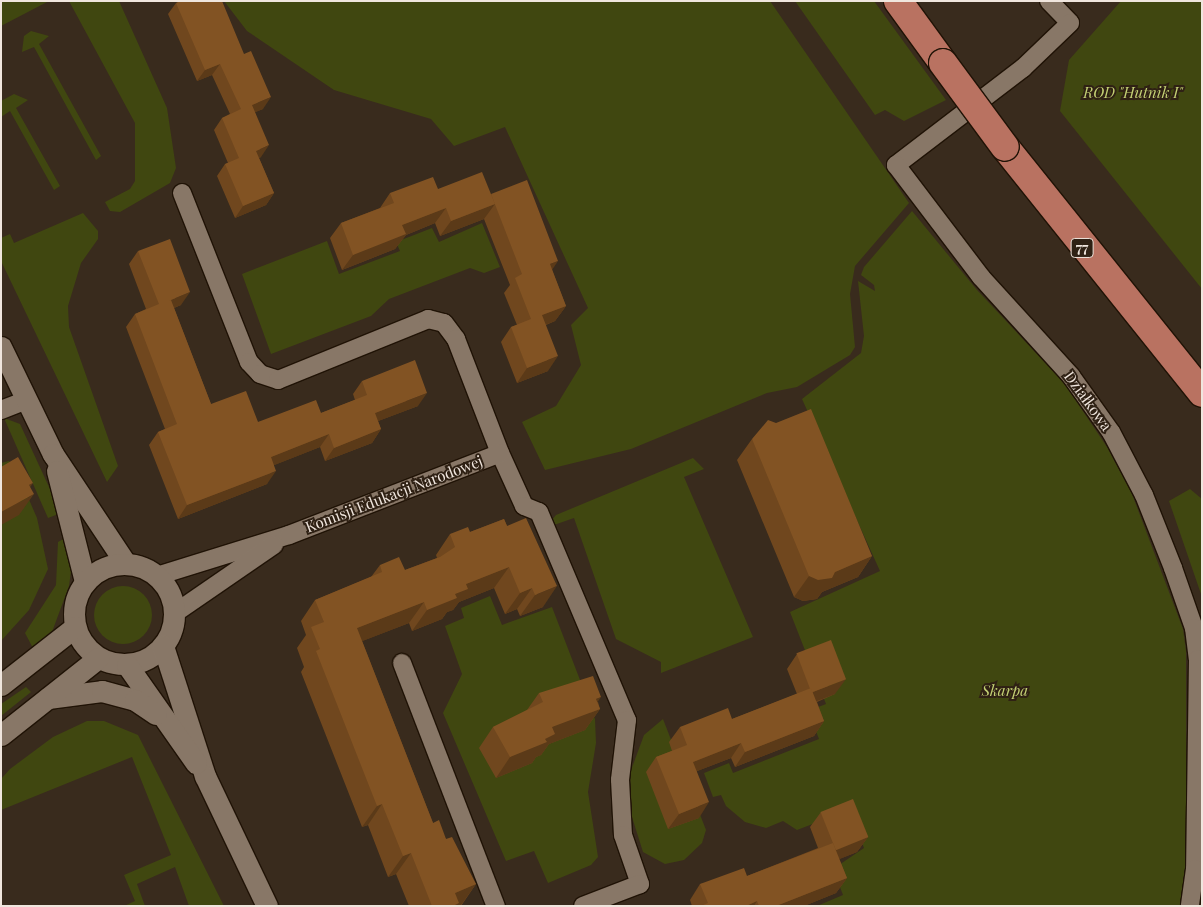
<!DOCTYPE html>
<html>
<head>
<meta charset="utf-8">
<style>
	body { margin:0 }
	#map { position:relative; width:1203px; height:907px; overflow:hidden; background:#392b1d; font-family:"Playfair Display",serif }
	div>[style] { position:absolute }
	[style*='--x'] { left:calc(var(--x)*1px); top:calc(var(--y)*1px); width:calc(var(--w)*1px); rotate:calc(var(--a)*1deg) }
	.green>* { inset:0; background:#404710 }
	.round { border-radius:50% }
	.roads { filter:drop-shadow(1px 0 #201306) drop-shadow(-1px 0 #201306) drop-shadow(0 1px #201306) drop-shadow(0 -1px #201306) }
	.minor>* { height:18px; margin:-9px; padding:0 9px; transform-origin:9px; border-radius:9px; background:#887767 }
	.tertiary>* { height:21px; margin:-10.5px; padding:0 10.5px; transform-origin:10.5px; border-radius:10.5px; background:#887767 }
	.tertiary>.ring { margin:-10.5px; padding:0; box-sizing:content-box; background:none; border:21px solid #887767; border-radius:50% }
	.primary>* { height:28px; margin:-14px; padding:0 14px; transform-origin:14px; border-radius:14px; background:#b97261 }
	.bridges { filter:drop-shadow(1px 0 #201306) drop-shadow(-1px 0 #201306) drop-shadow(0 1px #201306) drop-shadow(0 -1px #201306) }
	.primary-bridge>* { height:28px; margin:-14px; padding:0 14px; transform-origin:14px; border-radius:14px; background:#b97261 }
	.wall>* { inset:0; background:#70471e }
	.shaded-wall>* { inset:0; background:#5b3a18 }
	.building>* { inset:0; background:#825323; transform-origin:0 0 }
	span { translate:-50% -50%; white-space:nowrap; text-align:center; line-height:1.15; -webkit-text-stroke:4px #2f2114; paint-order:stroke }
	.shield-label span { padding:1px 4px; background:#2f2114; border:1px solid; border-radius:4px; -webkit-text-stroke-width:0 }
	.shield-label { font-size:14px; color:#f0e6de; font-weight:700 }
	.park-label { font-size:15px; color:#c4d174; font-style:italic }
	.street-label { font-size:15px; color:#f0e6de }
	.frame { position:absolute; inset:0; border:2px solid #f0e6de; pointer-events:none }
</style>
</head>
<body>
<div id="map">
	<div class="green">
		<i style="clip-path:polygon(1px 1px,49px 1px,1px 26px)"></i>
		<i style="clip-path:polygon(69px 1px,119px 1px,167px 108px,176px 168px,170px 183px,120px 212px,110px 211px,105px 202px,130px 189px,135px 181px,135px 123px)"></i>
		<i style="clip-path:polygon(224px 1px,770px 1px,909px 203px,855px 266px,850px 294px,855px 347px,850px 355px,797px 387px,767px 393px,631px 449px,545px 470px,522px 422px,556px 406px,581px 365px,571px 325px,588px 308px,505px 127px,454px 146px,431px 119px,334px 90px,247px 31px)"></i>
		<i style="clip-path:polygon(795px 1px,874px 1px,946px 100px,904px 121px,885px 110px,875px 115px)"></i>
		<i style="clip-path:polygon(1121px 1px,1202px 1px,1202px 289px,1060px 111px,1069px 60px)"></i>
		<i style="clip-path:polygon(31px 31px,49px 36px,39px 44px,101px 156px,96px 160px,34px 47px,22px 52px,24px 36px)"></i>
		<i style="clip-path:polygon(14px 94px,28px 100px,16px 108px,60px 186px,54px 190px,10px 111px,1px 117px,1px 101px)"></i>
		<i style="clip-path:polygon(912px 211px,977px 290px,1064px 383px,1107px 447px,1132px 494px,1183px 629px,1186px 651px,1186px 862px,1180px 906px,817px 906px,843px 895px,833px 869px,864px 848px,849px 810px,797px 830px,783px 821px,766px 828px,745px 822px,726px 806px,721px 795px,713px 797px,704px 773px,729px 763px,733px 773px,819px 739px,808px 711px,826px 704px,790px 612px,880px 571px,802px 399px,861px 353px,864px 336px,858px 281px,875px 291px,874px 285px,861px 275px,864px 267px)"></i>
		<i style="clip-path:polygon(83px 213px,98px 231px,98px 239px,81px 263px,68px 306px,69px 327px,118px 466px,107px 482px,1px 261px,1px 238px,10px 234px,14px 243px)"></i>
		<i style="clip-path:polygon(482px 223px,500px 267px,484px 273px,470px 268px,389px 299px,371px 316px,271px 354px,242px 274px,327px 241px,339px 274px,400px 251px,396px 242px,432px 228px,439px 242px)"></i>
		<i style="clip-path:polygon(4px 418px,20px 424px,61px 513px,48px 518px)"></i>
		<i style="clip-path:polygon(693px 458px,704px 469px,684px 477px,753px 637px,661px 673px,661px 662px,616px 639px,574px 518px,551px 526px,551px 521px,556px 515px)"></i>
		<i style="clip-path:polygon(9px 461px,14px 465px,37px 518px,48px 569px,29px 610px,1px 641px,1px 463px)"></i>
		<i style="clip-path:polygon(1190px 489px,1202px 499px,1202px 597px,1169px 501px)"></i>
		<i style="clip-path:polygon(67px 537px,72px 564px,69px 586px,52px 632px,34px 650px,25px 633px,56px 585px,58px 542px)"></i>
		<i class="round" style="left:94px;top:586px;width:58px;height:58px"></i>
		<i style="clip-path:polygon(490px 596px,502px 625px,552px 607px,595px 719px,596px 743px,588px 792px,598px 857px,591px 865px,548px 883px,534px 851px,506px 861px,443px 713px,462px 674px,445px 626px,464px 618px,461px 608px)"></i>
		<i style="clip-path:polygon(26px 687px,31px 692px,1px 716px,1px 704px)"></i>
		<i style="clip-path:polygon(663px 719px,706px 830px,702px 843px,684px 860px,665px 864px,643px 852px,632px 817px,630px 773px,644px 735px)"></i>
		<i style="clip-path:polygon(87px 721px,104px 721px,138px 735px,224px 906px,189px 906px,175px 867px,137px 884px,145px 906px,124px 906px,135px 901px,124px 875px,171px 855px,132px 757px,1px 810px,1px 779px,10px 769px,53px 737px)"></i>
	</div>
	<div class="roads">
		<div class="minor">
			<i style="--x:1049;--y:1;--w:30;--a:46"></i>
			<i style="--x:1070;--y:23;--w:65;--a:136.2"></i>
			<i style="--x:1023;--y:68;--w:160;--a:142.6"></i>
			<i style="--x:896;--y:165;--w:141;--a:52.8"></i>
			<i style="--x:981;--y:277;--w:134;--a:47.7"></i>
			<i style="--x:1071;--y:376;--w:69;--a:54.5"></i>
			<i style="--x:1111;--y:432;--w:71;--a:62.4"></i>
			<i style="--x:1144;--y:495;--w:79;--a:68.3"></i>
			<i style="--x:1173;--y:568;--w:64;--a:70.7"></i>
			<i style="--x:1194;--y:628;--w:31;--a:83"></i>
			<i style="--x:1198;--y:659;--w:210;--a:90.8"></i>
			<i style="--x:1195;--y:869;--w:37;--a:98"></i>
			<i style="--x:182;--y:193;--w:182;--a:68.4"></i>
			<i style="--x:249;--y:362;--w:16;--a:47"></i>
			<i style="--x:260;--y:374;--w:19;--a:18"></i>
			<i style="--x:278;--y:380;--w:162;--a:-22.1"></i>
			<i style="--x:428;--y:319;--w:16;--a:14"></i>
			<i style="--x:444;--y:323;--w:20;--a:53"></i>
			<i style="--x:456;--y:339;--w:122;--a:68.9"></i>
			<i style="--x:500;--y:453;--w:58;--a:65.6"></i>
			<i style="--x:524;--y:506;--w:16;--a:22"></i>
			<i style="--x:539;--y:512;--w:226;--a:67.1"></i>
			<i style="--x:627;--y:720;--w:60;--a:96.7"></i>
			<i style="--x:620;--y:780;--w:55;--a:86.9"></i>
			<i style="--x:623;--y:835;--w:52;--a:70.9"></i>
			<i style="--x:640;--y:884;--w:61;--a:158.9"></i>
			<i style="--x:1;--y:410;--w:28;--a:-21"></i>
			<i style="--x:157;--y:576;--w:138;--a:-17.3"></i>
			<i style="--x:289;--y:535;--w:226;--a:-21.2"></i>
			<i style="--x:175;--y:613;--w:120;--a:-34.5"></i>
			<i style="--x:402;--y:663;--w:261;--a:68.9"></i>
		</div>
		<div class="tertiary">
			<i style="--x:1;--y:347;--w:119;--a:64.1"></i>
			<i style="--x:53;--y:454;--w:132;--a:56.4"></i>
			<i style="--x:57;--y:471;--w:114;--a:75.8"></i>
			<i class="ring" style="left:74px;top:564px;width:79px;height:79px"></i>
			<i style="--x:163;--y:646;--w:137;--a:72.1"></i>
			<i style="--x:205;--y:776;--w:144;--a:64.5"></i>
			<i style="--x:127;--y:665;--w:120;--a:54.9"></i>
			<i style="--x:1;--y:685;--w:94;--a:-38.1"></i>
			<i style="--x:48;--y:698;--w:54;--a:-7.4"></i>
			<i style="--x:102;--y:691;--w:34;--a:15"></i>
			<i style="--x:135;--y:700;--w:25;--a:34"></i>
			<i style="--x:1;--y:735;--w:124;--a:-38.4"></i>
		</div>
		<div class="primary">
			<i style="--x:898;--y:1;--w:77;--a:54"></i>
			<i style="--x:1005;--y:147;--w:315;--a:51.3"></i>
		</div>
	</div>
	<div class="bridges">
		<div class="primary-bridge">
			<i style="--x:943;--y:63;--w:104;--a:53.6"></i>
		</div>
	</div>
	<div class="wall">
		<i style="clip-path:polygon(176px 3px,263px 109px,255px 112px,261px 157px,259px 158px,274px 193px,266px 205px,235px 218px,217px 176px,225px 164px,228px 163px,214px 130px,222px 118px,230px 114px,212px 75px,197px 81px,168px 14px)"></i>
		<i style="clip-path:polygon(438px 189px,491px 194px,552px 270px,566px 306px,555px 321px,546px 325px,548px 371px,517px 383px,501px 342px,511px 327px,517px 325px,504px 293px,510px 285px,484px 219px,440px 236px,435px 223px,406px 235px,395px 249px,342px 270px,330px 238px,341px 223px,380px 208px,390px 193px)"></i>
		<i style="clip-path:polygon(138px 251px,181px 305px,174px 308px,211px 404px,258px 422px,321px 413px,355px 400px,353px 394px,362px 381px,418px 406px,378px 421px,381px 429px,372px 443px,325px 461px,320px 447px,274px 465px,267px 484px,178px 519px,149px 445px,158px 432px,165px 429px,126px 327px,135px 314px,146px 309px,129px 264px)"></i>
		<i style="clip-path:polygon(752px 439px,872px 556px,858px 577px,822px 592px,817px 599px,803px 601px,794px 597px,737px 460px)"></i>
		<i style="clip-path:polygon(504px 519px,543px 607px,520px 616px,517px 609px,505px 614px,494px 588px,459px 602px,453px 610px,447px 612px,442px 619px,412px 631px,409px 623px,362px 641px,433px 823px,446px 839px,476px 884px,461px 906px,409px 906px,396px 874px,388px 877px,368px 825px,362px 827px,301px 672px,304px 667px,297px 648px,306px 635px,301px 621px,315px 600px,371px 577px,380px 565px,405px 570px,437px 558px,436px 555px,450px 534px,470px 532px)"></i>
		<i style="clip-path:polygon(797px 654px,835px 694px,817px 702px,824px 721px,814px 736px,735px 767px,731px 758px,697px 771px,699px 818px,668px 829px,646px 772px,656px 757px,672px 751px,669px 742px,680px 727px,732px 719px,797px 694px,787px 669px)"></i>
		<i style="clip-path:polygon(539px 693px,598px 702px,600px 709px,585px 730px,549px 744px,541px 755px,536px 757px,532px 763px,496px 778px,479px 748px,493px 727px,527px 710px)"></i>
		<i style="clip-path:polygon(821px 812px,868px 837px,857px 852px,839px 859px,847px 878px,836px 893px,804px 906px,692px 906px,690px 900px,700px 884px,747px 876px,818px 848px,810px 827px)"></i>
	</div>
	<div class="shaded-wall">
		<i style="clip-path:polygon(220px 64px,212px 75px,197px 81px,205px 70px)"></i>
		<i style="clip-path:polygon(271px 97px,263px 109px,244px 117px,252px 105px)"></i>
		<i style="clip-path:polygon(269px 145px,261px 157px,248px 163px,256px 151px)"></i>
		<i style="clip-path:polygon(274px 193px,266px 205px,235px 218px,243px 206px)"></i>
		<i style="clip-path:polygon(495px 204px,484px 219px,440px 236px,451px 221px)"></i>
		<i style="clip-path:polygon(446px 208px,435px 223px,406px 235px,395px 249px,342px 270px,353px 255px,402px 225px)"></i>
		<i style="clip-path:polygon(558px 261px,548px 276px,550px 264px)"></i>
		<i style="clip-path:polygon(190px 292px,181px 305px,156px 315px,166px 302px)"></i>
		<i style="clip-path:polygon(566px 306px,555px 321px,532px 330px,542px 315px)"></i>
		<i style="clip-path:polygon(558px 356px,548px 371px,517px 383px,527px 368px)"></i>
		<i style="clip-path:polygon(427px 393px,418px 406px,365px 426px,375px 413px)"></i>
		<i style="clip-path:polygon(381px 429px,372px 443px,325px 461px,334px 448px)"></i>
		<i style="clip-path:polygon(329px 434px,320px 447px,262px 470px,271px 457px)"></i>
		<i style="clip-path:polygon(276px 471px,267px 484px,178px 519px,187px 505px)"></i>
		<i style="clip-path:polygon(33px 483px,20px 502px,34px 494px,19px 515px,1px 525px,1px 512px,29px 485px)"></i>
		<i style="clip-path:polygon(872px 556px,858px 577px,822px 592px,817px 599px,803px 601px,794px 597px,809px 576px,835px 572px)"></i>
		<i style="clip-path:polygon(509px 567px,494px 588px,459px 602px,453px 610px,447px 612px,442px 619px,412px 631px,427px 610px,455px 594px,466px 584px)"></i>
		<i style="clip-path:polygon(557px 586px,543px 607px,520px 616px,535px 595px)"></i>
		<i style="clip-path:polygon(532px 588px,517px 609px,505px 614px,520px 593px)"></i>
		<i style="clip-path:polygon(424px 602px,409px 623px,342px 649px,357px 628px)"></i>
		<i style="clip-path:polygon(846px 679px,835px 694px,802px 707px,813px 692px)"></i>
		<i style="clip-path:polygon(601px 697px,590px 713px,600px 709px,585px 730px,549px 744px,541px 755px,536px 757px,532px 763px,496px 778px,510px 757px,552px 727px,596px 699px)"></i>
		<i style="clip-path:polygon(824px 721px,814px 736px,735px 767px,745px 752px)"></i>
		<i style="clip-path:polygon(741px 743px,731px 758px,682px 777px,693px 762px)"></i>
		<i style="clip-path:polygon(709px 802px,699px 818px,668px 829px,679px 814px)"></i>
		<i style="clip-path:polygon(382px 804px,368px 825px,362px 827px,377px 806px)"></i>
		<i style="clip-path:polygon(868px 837px,857px 852px,825px 865px,836px 849px)"></i>
		<i style="clip-path:polygon(411px 853px,396px 874px,388px 877px,403px 856px)"></i>
		<i style="clip-path:polygon(847px 878px,836px 893px,804px 906px,776px 906px)"></i>
		<i style="clip-path:polygon(476px 884px,461px 905px,446px 906px,455px 893px)"></i>
		<i style="clip-path:polygon(757px 901px,754px 906px,746px 906px)"></i>
	</div>
	<div class="building">
		<i style="clip-path:polygon(180px 1px,222px 1px,244px 54px,251px 51px,271px 97px,252px 105px,269px 145px,256px 151px,274px 193px,243px 206px,225px 164px,239px 158px,222px 118px,241px 109px,220px 64px,205px 70px,176px 3px)"></i>
		<i style="clip-path:polygon(482px 172px,495px 204px,451px 221px,446px 208px,402px 225px,406px 234px,353px 255px,341px 223px,394px 203px,390px 193px,433px 177px,438px 189px)"></i>
		<i style="clip-path:polygon(527px 180px,558px 261px,550px 264px,566px 306px,542px 315px,558px 356px,527px 368px,511px 327px,531px 319px,515px 278px,522px 274px,491px 194px)"></i>
		<i style="clip-path:polygon(170px 239px,190px 292px,166px 302px,171px 300px,211px 404px,246px 391px,258px 422px,316px 400px,321px 413px,367px 395px,362px 381px,415px 360px,427px 393px,375px 413px,381px 429px,334px 448px,329px 434px,271px 457px,276px 471px,187px 505px,158px 432px,177px 424px,135px 314px,159px 304px,138px 251px)"></i>
		<i style="clip-path:polygon(811px 409px,872px 556px,835px 572px,832px 578px,818px 580px,809px 576px,752px 439px,768px 420px,776px 423px)"></i>
		<i style="clip-path:polygon(18px 457px,33px 483px,29px 485px,34px 494px,1px 512px,1px 467px)"></i>
		<i style="clip-path:polygon(526px 518px,557px 586px,535px 595px,532px 588px,520px 593px,509px 567px,466px 584px,468px 589px,455px 594px,457px 598px,427px 610px,424px 602px,357px 628px,433px 823px,439px 820px,446px 839px,452px 837px,476px 884px,455px 893px,459px 903px,453px 906px,432px 906px,411px 853px,403px 856px,382px 804px,377px 806px,316px 651px,320px 649px,311px 627px,324px 622px,315px 600px,382px 572px,380px 565px,399px 557px,405px 570px,440px 557px,455px 547px,450px 534px,468px 527px,470px 532px,504px 519px,507px 526px)"></i>
		<i style="left:831px;top:640px;width:42px;height:37px;rotate:69deg"></i>
		<i style="clip-path:polygon(593px 676px,601px 697px,596px 699px,600px 709px,552px 727px,555px 734px,545px 739px,547px 742px,510px 757px,493px 727px,543px 702px,539px 693px)"></i>
		<i style="clip-path:polygon(811px 688px,824px 721px,745px 752px,741px 743px,693px 762px,709px 802px,679px 814px,656px 757px,687px 745px,680px 727px,728px 708px,732px 719px)"></i>
		<i style="left:853px;top:799px;width:41px;height:35px;rotate:68deg"></i>
		<i style="clip-path:polygon(833px 843px,847px 878px,776px 906px,759px 906px,757px 901px,746px 906px,701px 906px,708px 903px,700px 884px,744px 868px,747px 876px)"></i>
	</div>
	<div class="shield-label">
		<span style="left:1082px;top:248px">77</span>
	</div>
	<div class="park-label">
		<span style="left:1133px;top:93px">ROD "Hutnik I"</span>
		<span style="left:1005px;top:691px">Skarpa</span>
	</div>
	<div class="street-label">
		<span style="left:1088px;top:401px;rotate:54deg">Działkowa</span>
		<span style="left:394px;top:494px;rotate:-21deg">Komisji Edukacji Narodowej</span>
	</div>
	<div class="frame"></div>
</div>
</body>
</html>
